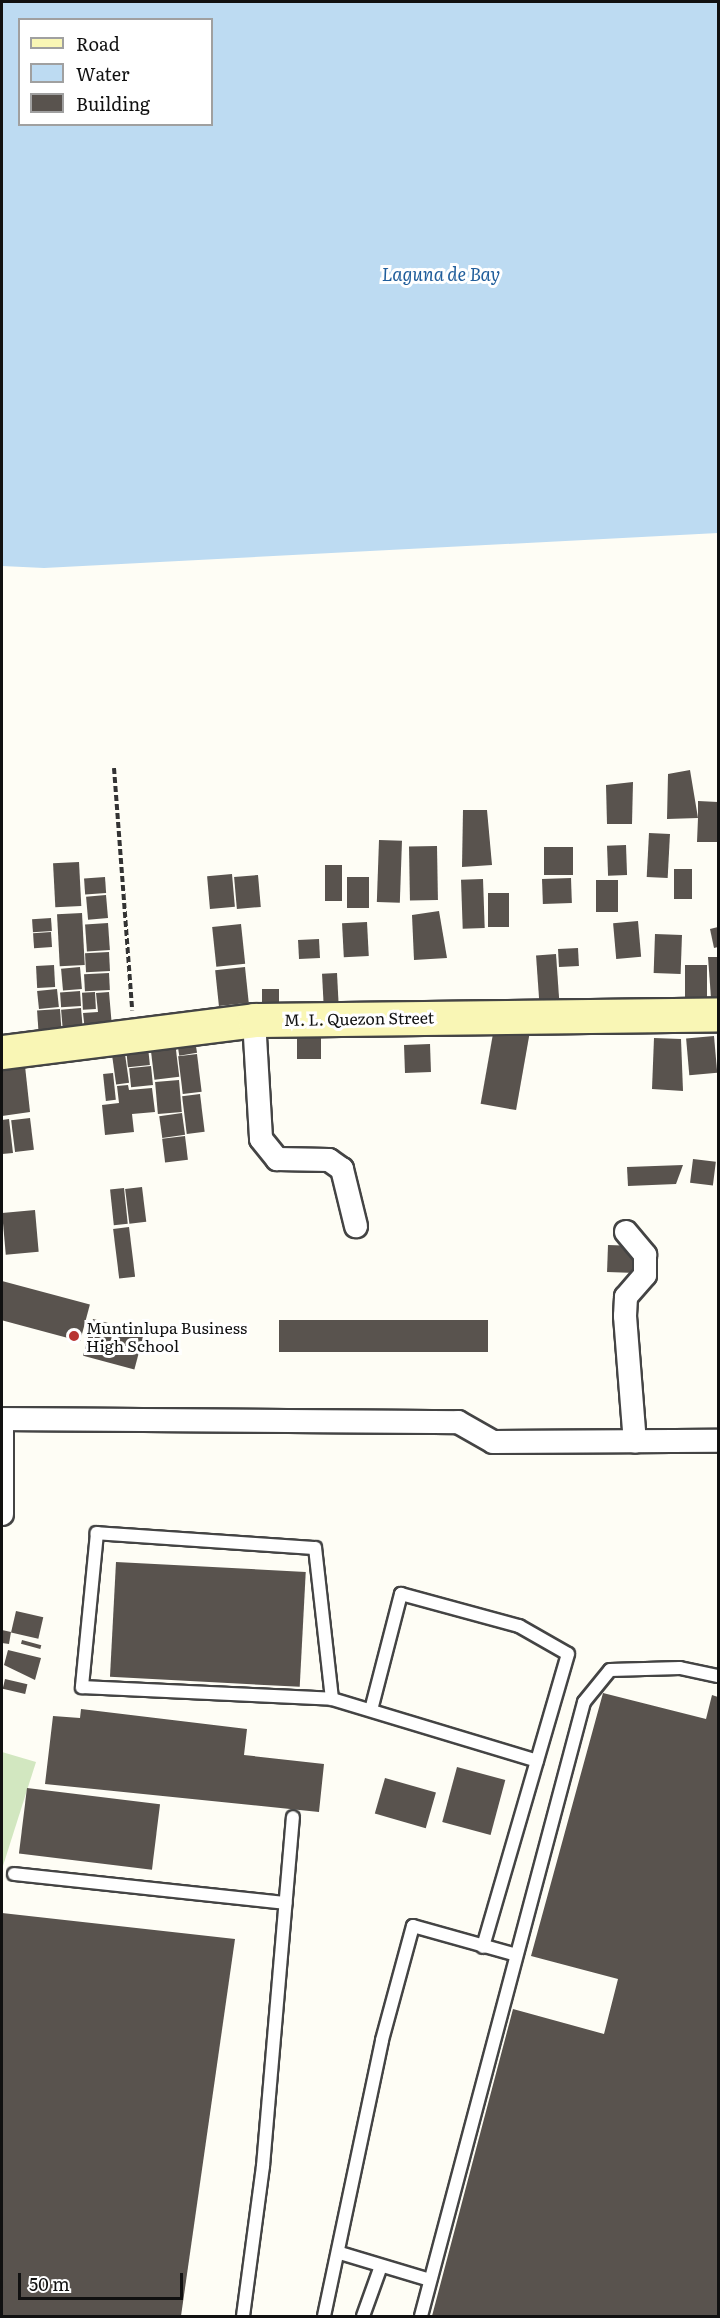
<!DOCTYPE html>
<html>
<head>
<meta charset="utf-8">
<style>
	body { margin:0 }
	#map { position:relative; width:720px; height:2318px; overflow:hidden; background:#fefdf5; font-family:Literata,serif }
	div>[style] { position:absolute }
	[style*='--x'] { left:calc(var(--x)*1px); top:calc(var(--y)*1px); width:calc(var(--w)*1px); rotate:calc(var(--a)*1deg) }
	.green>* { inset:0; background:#d2e7c0 }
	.water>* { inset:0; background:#bddbf2 }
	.building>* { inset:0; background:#59534e; transform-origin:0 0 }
	.path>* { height:4px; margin-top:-2px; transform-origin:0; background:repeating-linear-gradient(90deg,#333 0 6px,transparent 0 9px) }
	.roads { filter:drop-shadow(2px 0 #444) drop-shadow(-2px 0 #444) drop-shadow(0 2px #444) drop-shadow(0 -2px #444) }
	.lane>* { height:12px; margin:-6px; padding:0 6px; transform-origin:6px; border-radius:6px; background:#fff }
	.street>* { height:22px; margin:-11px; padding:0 11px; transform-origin:11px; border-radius:11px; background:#fff }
	.secondary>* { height:33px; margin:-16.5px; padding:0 16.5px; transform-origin:16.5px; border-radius:16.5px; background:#f9f6b5 }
	.dots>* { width:16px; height:16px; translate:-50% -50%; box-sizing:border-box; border:3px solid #fff; border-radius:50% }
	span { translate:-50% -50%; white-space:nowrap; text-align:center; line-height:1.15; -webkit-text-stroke:6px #fff; paint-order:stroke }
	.street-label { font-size:16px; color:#111 }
	.poi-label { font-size:16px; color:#111 }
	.left { translate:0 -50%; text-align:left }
	.water-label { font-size:18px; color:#215e9b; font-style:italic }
	.frame { position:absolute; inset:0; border:3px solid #111; pointer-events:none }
	.legend { position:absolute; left:18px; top:18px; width:195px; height:108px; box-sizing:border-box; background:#fff; border:2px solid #a0a0a0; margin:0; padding:8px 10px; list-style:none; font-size:18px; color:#111 }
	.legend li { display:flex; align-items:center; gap:12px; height:30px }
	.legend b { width:30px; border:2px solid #a0a0a0 }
	.scale { position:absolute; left:18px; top:2273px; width:165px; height:27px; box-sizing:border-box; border:3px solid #111; border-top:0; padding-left:8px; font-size:18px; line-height:21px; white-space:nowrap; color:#111; -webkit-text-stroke:4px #fff; paint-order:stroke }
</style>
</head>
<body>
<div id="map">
	<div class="green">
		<i style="clip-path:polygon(2px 1752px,36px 1762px,2px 1869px)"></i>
	</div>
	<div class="water">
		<i style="clip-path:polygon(evenodd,2px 2px,718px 2px,718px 533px,44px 568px,2px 566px,2px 2px,20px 20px,212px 20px,212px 124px,20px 124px,20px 20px)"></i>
	</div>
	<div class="building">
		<i style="clip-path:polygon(690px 770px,698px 818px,698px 801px,718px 802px,718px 842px,697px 842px,698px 818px,667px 819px,668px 774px)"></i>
		<i style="clip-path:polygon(633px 782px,632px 824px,607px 824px,606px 785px)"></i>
		<i style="clip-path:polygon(463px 810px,487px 810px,492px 865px,462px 867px)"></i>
		<i style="left:649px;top:833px;width:21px;height:44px;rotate:3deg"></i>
		<i style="left:379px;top:840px;width:23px;height:62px;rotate:2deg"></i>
		<i style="left:626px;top:845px;width:30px;height:19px;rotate:88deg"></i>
		<i style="left:437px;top:846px;width:54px;height:28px;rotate:89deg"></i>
		<i style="left:544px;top:847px;width:29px;height:28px"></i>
		<i style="left:79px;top:862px;width:44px;height:26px;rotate:87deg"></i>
		<i style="left:325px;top:865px;width:17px;height:36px"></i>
		<i style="left:674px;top:869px;width:18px;height:30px"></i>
		<i style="left:232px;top:874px;width:33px;height:25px;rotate:85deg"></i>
		<i style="left:258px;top:875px;width:32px;height:24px;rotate:85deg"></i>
		<i style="left:105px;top:877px;width:16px;height:21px;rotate:86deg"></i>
		<i style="left:347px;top:877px;width:22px;height:31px"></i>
		<i style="left:571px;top:878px;width:25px;height:29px;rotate:88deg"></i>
		<i style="left:483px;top:879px;width:49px;height:22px;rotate:88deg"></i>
		<i style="left:596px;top:880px;width:22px;height:32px"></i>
		<i style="left:488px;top:893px;width:21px;height:34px"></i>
		<i style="left:106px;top:895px;width:23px;height:20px;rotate:85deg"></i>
		<i style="clip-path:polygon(439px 911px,447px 958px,414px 960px,412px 915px)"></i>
		<i style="left:82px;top:913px;width:52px;height:25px;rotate:87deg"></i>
		<i style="left:51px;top:918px;width:13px;height:19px;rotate:86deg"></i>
		<i style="left:638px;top:921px;width:36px;height:25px;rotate:85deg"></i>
		<i style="left:367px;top:922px;width:34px;height:25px;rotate:87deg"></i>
		<i style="left:108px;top:923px;width:27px;height:23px;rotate:86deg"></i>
		<i style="left:241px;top:924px;width:40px;height:29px;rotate:84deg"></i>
		<i style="clip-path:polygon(718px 927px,718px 947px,714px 948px,710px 929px)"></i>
		<i style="left:51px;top:932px;width:15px;height:18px;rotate:86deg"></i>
		<i style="left:655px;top:934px;width:27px;height:39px;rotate:2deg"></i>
		<i style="left:319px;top:939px;width:19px;height:21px;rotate:87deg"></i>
		<i style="left:578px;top:948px;width:18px;height:20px;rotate:87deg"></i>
		<i style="left:109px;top:952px;width:19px;height:24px;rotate:87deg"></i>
		<i style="left:556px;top:954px;width:46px;height:20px;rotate:86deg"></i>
		<i style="clip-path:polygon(708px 957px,718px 957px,718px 998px,711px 998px)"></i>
		<i style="left:54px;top:965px;width:22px;height:18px;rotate:87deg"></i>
		<i style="left:685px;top:965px;width:22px;height:32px"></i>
		<i style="left:80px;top:967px;width:22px;height:19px;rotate:85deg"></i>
		<i style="left:245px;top:967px;width:36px;height:30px;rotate:84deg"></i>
		<i style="left:109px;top:973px;width:17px;height:25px;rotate:87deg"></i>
		<i style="left:337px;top:973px;width:39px;height:15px;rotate:87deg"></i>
		<i style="left:57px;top:989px;width:18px;height:20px;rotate:84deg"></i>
		<i style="left:262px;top:989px;width:17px;height:22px"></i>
		<i style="left:80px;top:991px;width:15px;height:20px;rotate:86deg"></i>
		<i style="left:95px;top:992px;width:17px;height:13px;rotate:87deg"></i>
		<i style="clip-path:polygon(109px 992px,112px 1027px,85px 1031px,83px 1013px,98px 1012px,96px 993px)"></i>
		<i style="left:81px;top:1008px;width:23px;height:20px;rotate:85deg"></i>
		<i style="left:60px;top:1009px;width:26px;height:23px;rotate:86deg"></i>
		<i style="left:494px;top:1028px;width:36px;height:77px;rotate:10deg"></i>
		<i style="left:714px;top:1036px;width:37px;height:28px;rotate:85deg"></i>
		<i style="left:321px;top:1037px;width:22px;height:24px;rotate:90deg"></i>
		<i style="clip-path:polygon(654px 1038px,681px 1039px,683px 1091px,652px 1089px)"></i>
		<i style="left:195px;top:1040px;width:13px;height:18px;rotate:81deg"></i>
		<i style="left:175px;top:1042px;width:35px;height:25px;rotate:83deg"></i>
		<i style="left:430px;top:1044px;width:28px;height:26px;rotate:88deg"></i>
		<i style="left:148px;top:1047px;width:18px;height:22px;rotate:84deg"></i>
		<i style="left:125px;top:1054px;width:29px;height:13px;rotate:82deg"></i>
		<i style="left:197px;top:1054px;width:38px;height:19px;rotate:83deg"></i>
		<i style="clip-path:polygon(25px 1066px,30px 1112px,2px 1116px,2px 1068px)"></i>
		<i style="left:151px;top:1066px;width:19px;height:22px;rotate:84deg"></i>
		<i style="left:113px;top:1073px;width:27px;height:10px;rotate:84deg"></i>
		<i style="left:179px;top:1080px;width:32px;height:24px;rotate:85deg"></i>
		<i style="clip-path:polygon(128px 1085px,129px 1090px,152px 1088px,155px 1112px,132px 1114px,134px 1132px,105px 1135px,102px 1105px,119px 1103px,117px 1086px)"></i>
		<i style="left:200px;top:1094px;width:38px;height:18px;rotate:83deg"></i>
		<i style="left:182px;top:1113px;width:22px;height:23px;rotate:82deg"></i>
		<i style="left:30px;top:1118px;width:32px;height:19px;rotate:83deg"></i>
		<i style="clip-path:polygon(9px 1119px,13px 1153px,2px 1154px,2px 1120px)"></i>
		<i style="left:185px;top:1136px;width:24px;height:23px;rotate:83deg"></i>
		<i style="left:693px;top:1159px;width:23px;height:24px;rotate:7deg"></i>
		<i style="clip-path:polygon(683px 1165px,676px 1184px,628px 1186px,627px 1167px)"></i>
		<i style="left:142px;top:1187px;width:35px;height:17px;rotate:83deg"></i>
		<i style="left:124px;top:1188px;width:36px;height:14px;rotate:84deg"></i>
		<i style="left:35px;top:1210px;width:42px;height:33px;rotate:85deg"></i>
		<i style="left:129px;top:1227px;width:50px;height:16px;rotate:83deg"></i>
		<i style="left:608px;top:1245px;width:29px;height:27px;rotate:2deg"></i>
		<i style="left:2px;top:1281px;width:91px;height:38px;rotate:15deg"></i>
		<i style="left:93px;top:1319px;width:53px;height:38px;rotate:15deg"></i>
		<i style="left:279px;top:1320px;width:209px;height:32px"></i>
		<i style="left:116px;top:1562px;width:190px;height:115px;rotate:3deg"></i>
		<i style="left:16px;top:1611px;width:28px;height:22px;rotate:13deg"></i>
		<i style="clip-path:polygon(2px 1630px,11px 1632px,9px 1644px,2px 1643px)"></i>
		<i style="left:22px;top:1640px;width:20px;height:4px;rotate:15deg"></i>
		<i style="clip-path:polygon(8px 1650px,41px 1658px,35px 1680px,4px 1665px)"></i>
		<i style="left:5px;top:1679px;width:23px;height:10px;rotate:13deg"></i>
		<i style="clip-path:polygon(603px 1693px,706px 1719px,712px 1695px,718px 1697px,718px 2316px,432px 2316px,513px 2009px,604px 2034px,618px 1979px,531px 1956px)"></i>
		<i style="clip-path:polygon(81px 1709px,247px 1729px,244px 1755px,324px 1764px,319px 1812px,45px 1784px,53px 1716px,80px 1718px)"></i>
		<i style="left:457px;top:1767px;width:50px;height:57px;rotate:15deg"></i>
		<i style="left:385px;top:1778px;width:53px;height:37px;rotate:16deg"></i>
		<i style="left:27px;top:1788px;width:134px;height:66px;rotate:7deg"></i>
		<i style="clip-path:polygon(2px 1913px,235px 1939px,181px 2316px,2px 2316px)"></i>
	</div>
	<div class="path">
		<i style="--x:114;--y:768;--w:243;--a:85.7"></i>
	</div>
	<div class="roads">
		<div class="lane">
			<i style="--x:332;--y:1699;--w:152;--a:-96.4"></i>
			<i style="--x:315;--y:1548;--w:219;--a:-176.1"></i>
			<i style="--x:97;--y:1533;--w:155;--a:95.6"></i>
			<i style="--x:82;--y:1687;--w:250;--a:2.7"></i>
			<i style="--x:332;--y:1699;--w:214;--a:16.8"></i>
			<i style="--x:371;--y:1710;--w:120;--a:-75.5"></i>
			<i style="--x:401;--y:1594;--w:122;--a:15.2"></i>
			<i style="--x:519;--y:1626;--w:56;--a:29.7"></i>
			<i style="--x:568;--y:1654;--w:305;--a:106.2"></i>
			<i style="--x:14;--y:1874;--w:273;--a:6.1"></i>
			<i style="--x:340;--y:2253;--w:94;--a:16.7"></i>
			<i style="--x:243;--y:2316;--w:151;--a:-82.4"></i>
			<i style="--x:263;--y:2166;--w:350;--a:-85.1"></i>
			<i style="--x:324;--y:2316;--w:282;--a:-78.1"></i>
			<i style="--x:382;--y:2040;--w:118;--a:-74.8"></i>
			<i style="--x:413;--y:1926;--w:104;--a:15.6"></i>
			<i style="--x:363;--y:2316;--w:53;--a:-70.2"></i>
			<i style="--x:421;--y:2316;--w:635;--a:-75.13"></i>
			<i style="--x:584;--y:1702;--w:41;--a:-50.9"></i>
			<i style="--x:610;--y:1670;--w:70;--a:-1.6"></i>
			<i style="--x:680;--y:1668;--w:39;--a:12"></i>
		</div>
		<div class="street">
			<i style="--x:254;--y:1020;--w:119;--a:86.6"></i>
			<i style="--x:261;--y:1139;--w:26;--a:51"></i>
			<i style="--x:277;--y:1159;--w:52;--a:1.1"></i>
			<i style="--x:329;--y:1160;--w:16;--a:35"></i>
			<i style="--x:342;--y:1169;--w:59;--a:76.2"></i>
			<i style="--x:626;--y:1232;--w:30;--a:50"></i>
			<i style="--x:645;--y:1255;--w:20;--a:90"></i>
			<i style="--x:645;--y:1275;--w:29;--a:131"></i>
			<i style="--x:626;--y:1297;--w:19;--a:93"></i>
			<i style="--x:625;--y:1316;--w:126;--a:85.5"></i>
			<i style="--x:2;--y:1419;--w:456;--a:0.4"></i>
			<i style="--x:458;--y:1422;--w:40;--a:29.7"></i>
			<i style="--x:493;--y:1442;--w:225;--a:-0.3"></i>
			<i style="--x:2;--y:1429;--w:85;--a:90"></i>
		</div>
		<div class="secondary">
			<i style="--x:2;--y:1052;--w:254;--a:-7.2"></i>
			<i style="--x:254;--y:1020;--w:464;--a:-0.7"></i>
		</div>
	</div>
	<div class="dots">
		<i style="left:74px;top:1336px;background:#b83432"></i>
	</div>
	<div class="street-label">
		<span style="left:359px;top:1018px;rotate:-1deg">M. L. Quezon Street</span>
	</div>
	<div class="poi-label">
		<span class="left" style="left:86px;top:1336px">Muntinlupa Business<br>High School</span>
	</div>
	<div class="water-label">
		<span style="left:441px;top:274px">Laguna de Bay</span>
	</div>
	<div class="frame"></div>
	<ul class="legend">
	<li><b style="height:8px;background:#f9f6b5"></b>Road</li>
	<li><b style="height:16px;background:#bddbf2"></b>Water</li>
	<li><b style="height:16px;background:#59534e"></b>Building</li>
	</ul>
	<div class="scale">50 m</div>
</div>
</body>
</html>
